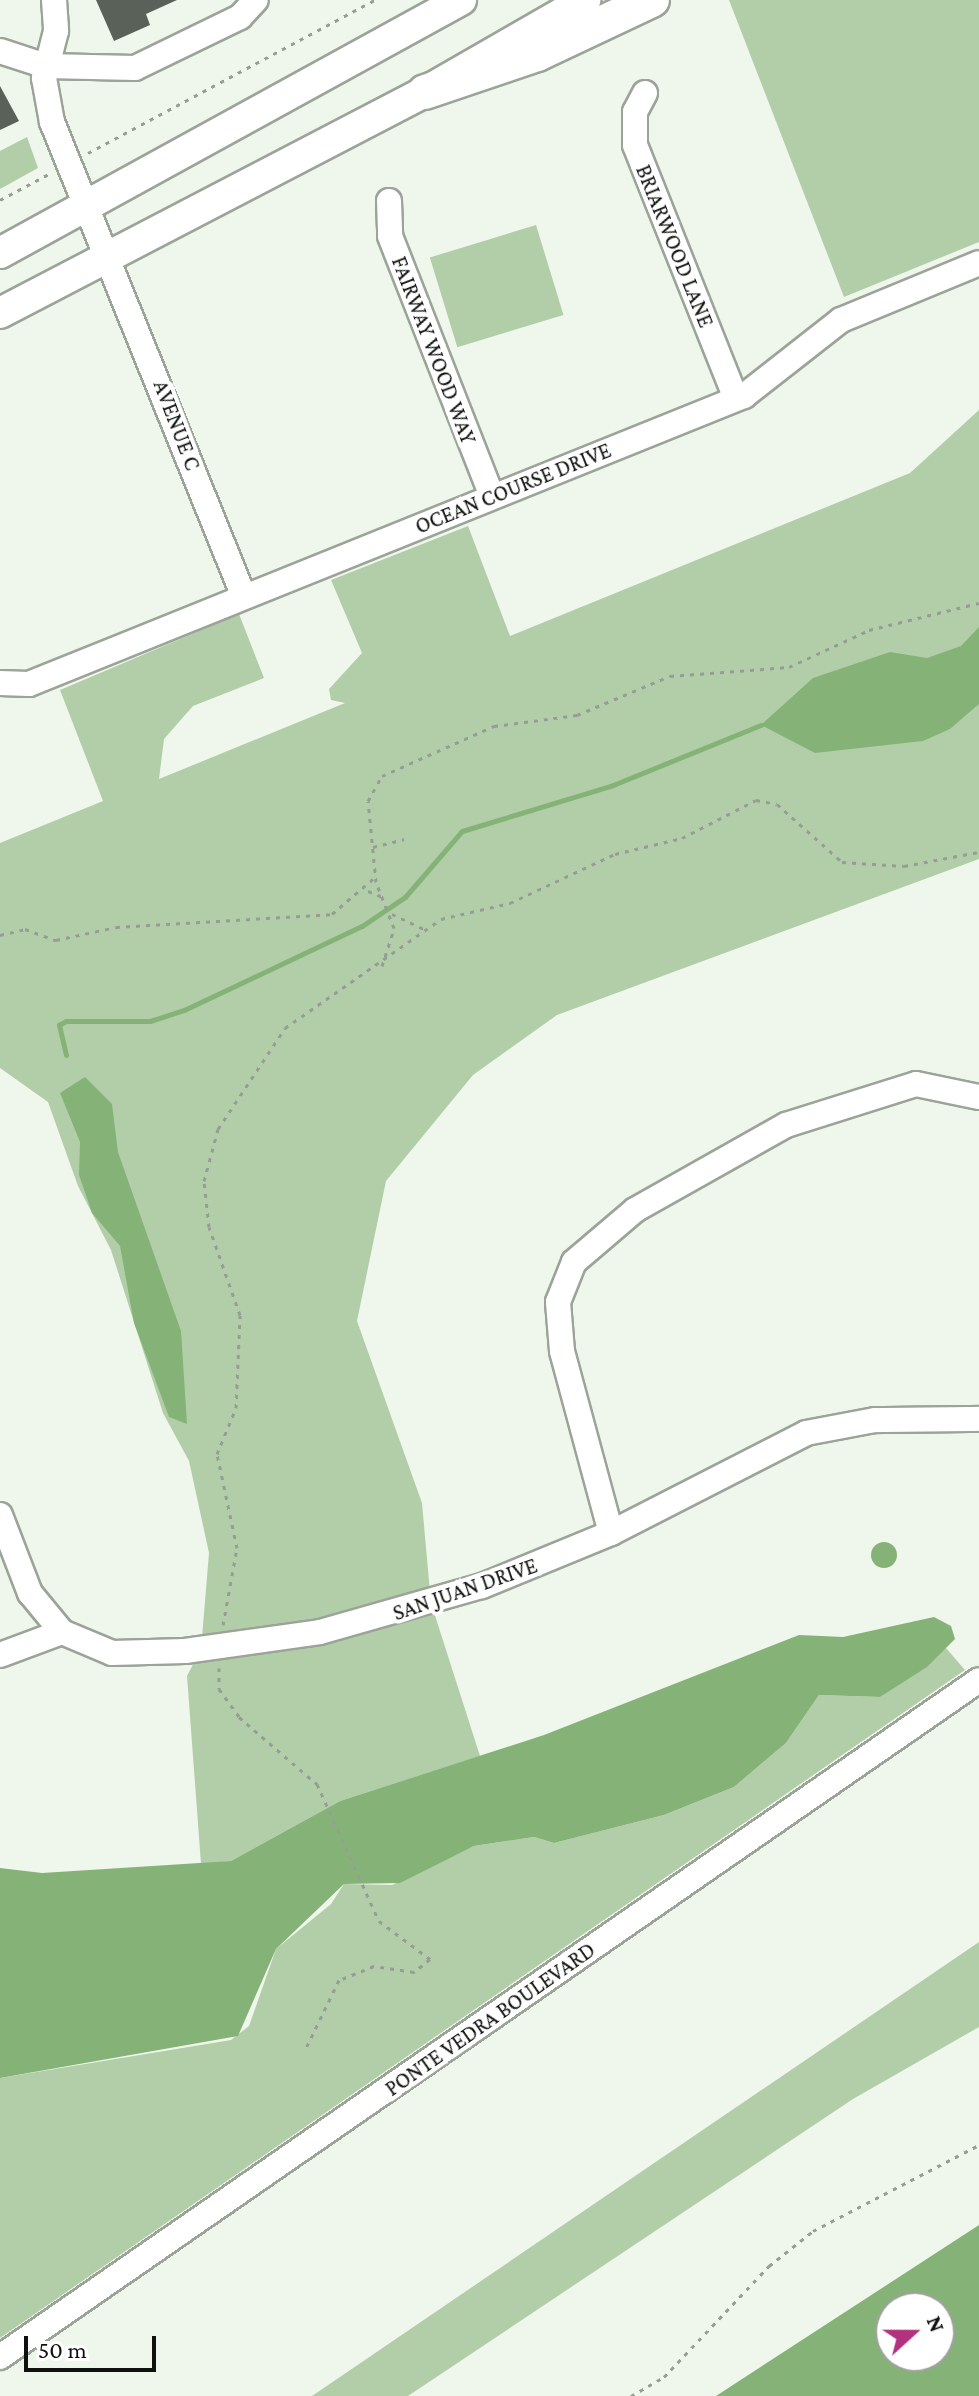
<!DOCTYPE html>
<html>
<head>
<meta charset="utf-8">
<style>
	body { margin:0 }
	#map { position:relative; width:979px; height:2396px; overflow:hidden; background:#eff7ec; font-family:"Crimson Pro",serif }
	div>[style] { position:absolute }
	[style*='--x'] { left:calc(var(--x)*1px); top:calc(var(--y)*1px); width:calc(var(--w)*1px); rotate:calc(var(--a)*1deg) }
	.green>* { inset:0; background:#b2cea9; transform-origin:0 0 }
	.water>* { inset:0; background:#85b377 }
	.round { border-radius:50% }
	.stream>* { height:5px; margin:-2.5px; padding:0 2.5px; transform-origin:2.5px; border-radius:2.5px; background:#85b377 }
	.building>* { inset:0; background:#5a6158 }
	.path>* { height:3px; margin-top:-1.5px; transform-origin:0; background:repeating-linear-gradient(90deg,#969d94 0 4px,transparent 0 10px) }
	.roads { filter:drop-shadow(2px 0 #9ca399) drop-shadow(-2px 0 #9ca399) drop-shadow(0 2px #9ca399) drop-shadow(0 -2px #9ca399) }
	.minor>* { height:24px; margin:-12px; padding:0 12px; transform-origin:12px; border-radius:12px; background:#fff }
	.major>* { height:30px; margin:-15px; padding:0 15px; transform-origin:15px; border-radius:15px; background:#fff }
	.highway>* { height:34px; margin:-17px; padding:0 17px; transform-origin:17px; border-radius:17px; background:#fff }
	span { translate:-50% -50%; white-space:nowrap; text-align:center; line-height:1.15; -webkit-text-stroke:8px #fff; paint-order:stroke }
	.street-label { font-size:22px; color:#0e110d }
	.north { position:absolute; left:875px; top:2292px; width:80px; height:80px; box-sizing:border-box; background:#fff; border:2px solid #9fa09e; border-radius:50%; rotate:69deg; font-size:22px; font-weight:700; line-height:32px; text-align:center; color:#0e110d }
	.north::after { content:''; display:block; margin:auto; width:28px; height:36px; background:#b2327e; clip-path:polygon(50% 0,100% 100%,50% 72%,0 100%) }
	.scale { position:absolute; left:24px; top:2336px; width:132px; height:36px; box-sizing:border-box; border:4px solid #0e110d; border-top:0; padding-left:10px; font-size:24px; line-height:28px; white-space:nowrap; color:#0e110d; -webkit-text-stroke:6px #fff; paint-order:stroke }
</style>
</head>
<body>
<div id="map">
	<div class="green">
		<i style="clip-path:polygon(729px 0,979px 0,979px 242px,844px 297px)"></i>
		<i style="clip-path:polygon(27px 137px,38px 168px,0 189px,0 151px)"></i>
		<i style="left:536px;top:225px;width:94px;height:111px;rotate:73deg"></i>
		<i style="clip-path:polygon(979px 410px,979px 859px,557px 1015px,473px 1075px,386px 1181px,357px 1321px,422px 1503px,431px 1603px,480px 1756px,340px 1801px,231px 1861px,201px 1864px,187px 1676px,201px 1649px,209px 1553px,189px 1461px,163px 1413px,111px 1250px,78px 1186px,48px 1102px,0 1068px,0 843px,103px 801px,60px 690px,239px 614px,264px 678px,193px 706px,164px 739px,159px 779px,345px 703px,331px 700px,329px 689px,362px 653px,331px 580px,468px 526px,510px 636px,910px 473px)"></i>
		<i style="clip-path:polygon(946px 1648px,965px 1670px,0 2338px,0 2078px,231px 2040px,249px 2026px,276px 1949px,331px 1904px,344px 1884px,392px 1885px,474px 1846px,534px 1837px,554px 1843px,664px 1815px,734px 1787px,786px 1743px,819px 1695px,880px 1697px)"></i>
		<i style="clip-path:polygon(979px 1942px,979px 2027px,853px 2099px,408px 2396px,312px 2396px)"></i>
	</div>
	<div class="water">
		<i style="clip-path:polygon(979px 627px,979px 704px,950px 729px,923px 741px,815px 753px,761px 725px,813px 678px,890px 652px,927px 658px,961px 646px)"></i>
		<i style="clip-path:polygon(85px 1077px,112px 1104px,118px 1152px,181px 1331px,187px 1424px,169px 1417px,134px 1323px,120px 1246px,92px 1213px,79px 1175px,80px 1142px,60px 1093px)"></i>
		<i class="round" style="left:871px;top:1542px;width:26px;height:26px"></i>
		<i style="clip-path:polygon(934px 1617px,951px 1626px,955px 1639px,927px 1667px,880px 1697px,819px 1695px,786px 1743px,734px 1787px,664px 1815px,554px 1843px,534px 1837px,474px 1846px,400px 1883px,344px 1884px,276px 1949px,238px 2036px,0 2078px,0 1868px,42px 1873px,231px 1861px,340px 1801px,544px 1735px,799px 1635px,843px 1637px)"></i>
		<i style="clip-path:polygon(evenodd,979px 2225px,979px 2396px,716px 2396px,979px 2225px,891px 2308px,939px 2308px,939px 2356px,891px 2356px,891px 2308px)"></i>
	</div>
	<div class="stream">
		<i style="--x:66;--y:1055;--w:31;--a:-103"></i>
		<i style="--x:59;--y:1025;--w:8;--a:-30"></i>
		<i style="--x:66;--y:1021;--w:84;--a:0"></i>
		<i style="--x:150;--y:1021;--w:36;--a:-18"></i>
		<i style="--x:184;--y:1010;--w:197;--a:-25.3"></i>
		<i style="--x:362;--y:926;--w:52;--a:-34"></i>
		<i style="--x:405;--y:897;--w:87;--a:-49.2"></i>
		<i style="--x:462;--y:831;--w:158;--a:-16.9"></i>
		<i style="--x:613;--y:785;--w:160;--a:-22.1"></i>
	</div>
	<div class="building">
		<i style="clip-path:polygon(96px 0,177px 0,146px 14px,150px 25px,114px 41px)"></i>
		<i style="clip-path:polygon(0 86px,19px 121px,0 130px)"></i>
	</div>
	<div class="path">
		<i style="--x:88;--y:153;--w:325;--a:-28.1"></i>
		<i style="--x:0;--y:200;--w:55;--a:-28"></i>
		<i style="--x:373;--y:847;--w:32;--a:-14"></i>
		<i style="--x:368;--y:891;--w:16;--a:22"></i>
		<i style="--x:392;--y:914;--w:35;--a:25"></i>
		<i style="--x:0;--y:935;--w:26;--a:-13"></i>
		<i style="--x:25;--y:929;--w:33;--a:20"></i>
		<i style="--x:56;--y:940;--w:61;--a:-12.2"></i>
		<i style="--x:116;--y:927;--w:216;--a:-3.4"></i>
		<i style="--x:332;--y:914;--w:57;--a:-40.7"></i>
		<i style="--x:382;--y:966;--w:40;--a:-72"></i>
		<i style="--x:394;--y:928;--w:49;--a:-111.4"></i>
		<i style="--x:376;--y:882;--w:81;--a:-95.6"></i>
		<i style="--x:368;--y:801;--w:29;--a:-61"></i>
		<i style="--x:382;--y:776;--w:123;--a:-24.1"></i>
		<i style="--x:494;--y:726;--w:84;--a:-7.5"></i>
		<i style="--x:577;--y:715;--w:101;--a:-22.8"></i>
		<i style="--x:670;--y:676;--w:119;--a:-4.3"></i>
		<i style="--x:789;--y:667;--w:88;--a:-24.8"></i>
		<i style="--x:869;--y:630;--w:113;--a:-13.8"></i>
		<i style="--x:223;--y:1625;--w:78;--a:-79.7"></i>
		<i style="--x:237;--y:1548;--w:96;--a:-102"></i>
		<i style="--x:217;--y:1454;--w:50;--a:-67.6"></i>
		<i style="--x:236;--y:1408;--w:93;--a:-87.5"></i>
		<i style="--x:240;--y:1315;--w:93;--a:-109.4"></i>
		<i style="--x:209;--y:1227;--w:46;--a:-96.2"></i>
		<i style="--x:204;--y:1181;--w:54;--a:-74.9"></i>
		<i style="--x:218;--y:1129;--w:121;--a:-56.4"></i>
		<i style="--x:285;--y:1028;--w:190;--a:-34.9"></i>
		<i style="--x:441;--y:919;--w:71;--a:-13.1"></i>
		<i style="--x:510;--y:903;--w:116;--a:-25"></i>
		<i style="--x:615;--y:854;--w:69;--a:-13.4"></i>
		<i style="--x:682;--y:838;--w:83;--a:-27.2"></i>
		<i style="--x:756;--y:800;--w:21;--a:11"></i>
		<i style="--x:777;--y:804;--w:87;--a:41.7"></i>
		<i style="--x:842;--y:862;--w:62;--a:3.7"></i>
		<i style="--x:904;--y:866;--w:76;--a:-10.6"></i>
		<i style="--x:219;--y:1668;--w:21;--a:90"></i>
		<i style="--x:219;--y:1689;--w:34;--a:54"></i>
		<i style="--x:239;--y:1717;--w:103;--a:40.7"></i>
		<i style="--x:317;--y:1784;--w:150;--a:65.7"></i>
		<i style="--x:379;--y:1921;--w:64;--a:36.7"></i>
		<i style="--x:430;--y:1959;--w:21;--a:141"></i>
		<i style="--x:414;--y:1972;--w:40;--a:-171.5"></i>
		<i style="--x:374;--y:1966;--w:38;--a:158"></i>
		<i style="--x:339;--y:1980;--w:78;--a:115.9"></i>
		<i style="--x:631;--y:2396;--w:38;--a:-30"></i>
		<i style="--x:664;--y:2377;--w:153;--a:-46.6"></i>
		<i style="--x:769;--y:2266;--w:56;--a:-38.5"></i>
		<i style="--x:813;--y:2231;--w:187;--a:-27.4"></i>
	</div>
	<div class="roads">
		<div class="minor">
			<i style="--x:54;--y:0;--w:31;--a:86"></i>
			<i style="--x:56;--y:31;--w:49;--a:104.3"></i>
			<i style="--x:44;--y:78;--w:45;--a:79.7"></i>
			<i style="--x:52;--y:122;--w:512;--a:67.99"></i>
			<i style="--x:0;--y:51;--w:48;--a:18.1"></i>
			<i style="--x:46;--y:66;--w:89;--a:1.3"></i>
			<i style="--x:135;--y:68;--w:117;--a:-25.9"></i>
			<i style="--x:240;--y:17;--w:23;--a:-47"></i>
			<i style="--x:645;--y:93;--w:21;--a:118"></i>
			<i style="--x:635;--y:112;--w:33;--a:90"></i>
			<i style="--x:635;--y:145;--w:273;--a:68.3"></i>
			<i style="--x:389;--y:201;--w:35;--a:88"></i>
			<i style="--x:390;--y:236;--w:279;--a:68.6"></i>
			<i style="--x:0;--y:683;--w:29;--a:2"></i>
			<i style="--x:29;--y:684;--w:771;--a:-21.94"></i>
			<i style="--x:744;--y:396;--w:123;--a:-38.1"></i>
			<i style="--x:841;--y:320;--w:149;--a:-22.4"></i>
			<i style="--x:0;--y:1515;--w:84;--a:69"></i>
			<i style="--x:30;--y:1593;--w:50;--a:50.6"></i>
			<i style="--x:62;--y:1632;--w:54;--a:22.8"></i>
			<i style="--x:112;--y:1653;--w:73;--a:-1.6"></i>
			<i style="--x:185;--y:1651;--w:136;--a:-8"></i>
			<i style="--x:320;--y:1632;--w:168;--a:-15.9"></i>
			<i style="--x:482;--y:1586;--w:139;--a:-22.3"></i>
			<i style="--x:611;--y:1533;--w:219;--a:-27.1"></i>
			<i style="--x:806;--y:1433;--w:70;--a:-10.7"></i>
			<i style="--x:875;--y:1420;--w:104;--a:-0.6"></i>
			<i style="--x:611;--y:1533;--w:188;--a:-105.1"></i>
			<i style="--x:562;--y:1351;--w:49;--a:-94.7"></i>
			<i style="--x:558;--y:1302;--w:43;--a:-68.2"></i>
			<i style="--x:574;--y:1262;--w:80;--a:-40.4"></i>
			<i style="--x:635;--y:1210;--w:173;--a:-29.4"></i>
			<i style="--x:786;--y:1125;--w:136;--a:-17.5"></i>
			<i style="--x:916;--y:1084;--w:64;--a:11.7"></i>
			<i style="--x:0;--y:1655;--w:66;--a:-20.4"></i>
			<i style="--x:0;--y:2357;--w:1190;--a:-34.66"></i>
		</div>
		<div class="major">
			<i style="--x:0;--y:253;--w:526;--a:-28.76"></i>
			<i style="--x:0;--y:313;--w:479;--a:-27.5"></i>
			<i style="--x:425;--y:92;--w:185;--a:-29.9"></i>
		</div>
		<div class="highway">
			<i style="--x:425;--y:92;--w:118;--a:-18.7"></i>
			<i style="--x:537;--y:54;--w:127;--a:-25.2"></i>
		</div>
	</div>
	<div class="street-label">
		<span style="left:675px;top:246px;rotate:68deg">BRIARWOOD LANE</span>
		<span style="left:434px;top:350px;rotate:69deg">FAIRWAY WOOD WAY</span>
		<span style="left:177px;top:425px;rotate:69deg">AVENUE C</span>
		<span style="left:513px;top:488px;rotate:-22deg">OCEAN COURSE DRIVE</span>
		<span style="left:465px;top:1589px;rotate:-19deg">SAN JUAN DRIVE</span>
		<span style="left:490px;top:2019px;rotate:-35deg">PONTE VEDRA BOULEVARD</span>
	</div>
	<div class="north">N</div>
	<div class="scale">50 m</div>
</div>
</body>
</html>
